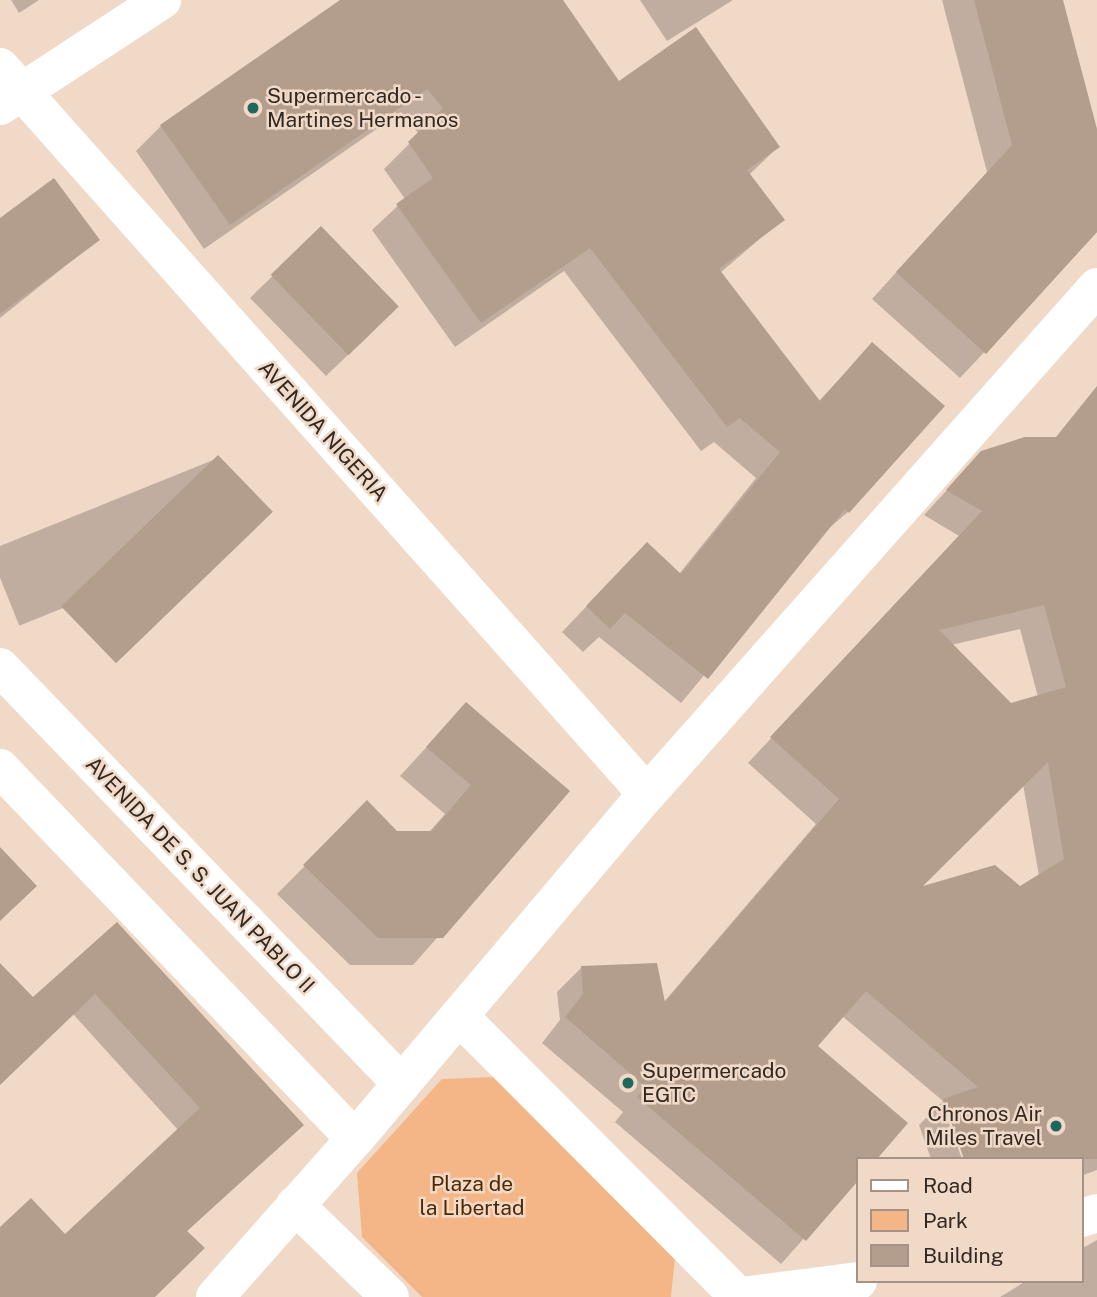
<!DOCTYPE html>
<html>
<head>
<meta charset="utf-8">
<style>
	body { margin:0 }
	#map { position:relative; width:1097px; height:1297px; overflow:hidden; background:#f1d9c8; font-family:"Public Sans",sans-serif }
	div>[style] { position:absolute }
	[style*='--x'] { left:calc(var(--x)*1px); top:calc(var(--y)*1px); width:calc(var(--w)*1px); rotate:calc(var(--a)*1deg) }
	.green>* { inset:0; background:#f4b687 }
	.shadow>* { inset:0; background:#0003; transform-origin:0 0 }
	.building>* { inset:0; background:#b39d8c; transform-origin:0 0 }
	.minor>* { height:38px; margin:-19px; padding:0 19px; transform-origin:19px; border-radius:19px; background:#fff }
	.tertiary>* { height:38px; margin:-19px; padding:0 19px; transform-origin:19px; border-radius:19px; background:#fff }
	.secondary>* { height:38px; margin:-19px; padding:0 19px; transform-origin:19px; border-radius:19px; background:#fff }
	.dots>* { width:19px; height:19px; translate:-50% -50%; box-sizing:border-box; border:4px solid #f1d9c8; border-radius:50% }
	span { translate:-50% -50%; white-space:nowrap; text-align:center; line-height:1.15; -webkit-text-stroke:5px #f1d9c8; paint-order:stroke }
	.poi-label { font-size:21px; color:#312822 }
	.left { translate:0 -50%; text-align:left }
	.right { translate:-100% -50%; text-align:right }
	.street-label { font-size:21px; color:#312822 }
	.park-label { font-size:21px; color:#502700 }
	.legend { position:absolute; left:856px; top:1157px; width:228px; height:126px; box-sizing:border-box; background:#f1d9c8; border:2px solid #a49286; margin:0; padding:9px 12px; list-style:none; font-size:21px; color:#312822 }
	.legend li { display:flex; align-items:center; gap:14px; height:35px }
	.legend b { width:35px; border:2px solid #a49286 }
</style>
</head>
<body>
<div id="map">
	<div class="green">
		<i style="clip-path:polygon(495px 1077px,675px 1257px,671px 1297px,422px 1297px,362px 1237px,357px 1173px,442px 1079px)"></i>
	</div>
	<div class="shadow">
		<i style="clip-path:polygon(11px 0,39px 0,19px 13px)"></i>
		<i style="clip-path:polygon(343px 0,561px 0,619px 83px,778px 147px,749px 175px,783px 219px,720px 273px,818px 402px,872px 344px,848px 512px,821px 535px,681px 703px,599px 637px,583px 652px,562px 632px,622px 569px,679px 574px,756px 478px,714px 442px,701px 451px,564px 271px,455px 347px,372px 230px,405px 199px,384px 169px,419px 134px,401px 112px,204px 249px,136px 151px,161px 126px)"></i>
		<i style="clip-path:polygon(640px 0,733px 0,667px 41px)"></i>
		<i style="clip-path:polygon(942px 0,1061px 0,1097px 131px,1097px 232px,960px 378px,872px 299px,987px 172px)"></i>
		<i style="clip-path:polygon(0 220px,98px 240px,0 318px)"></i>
		<i style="clip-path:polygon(321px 229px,375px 329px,326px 376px,250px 298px)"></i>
		<i style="clip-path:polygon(evenodd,1097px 402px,1097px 1170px,1081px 1176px,1081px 1159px,949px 1112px,945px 1112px,962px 1159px,931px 1159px,919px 1125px,943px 1101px,842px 1016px,816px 1046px,857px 1159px,857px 1179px,781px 1264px,615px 1122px,623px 1112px,542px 1043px,560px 1020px,557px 992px,581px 968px,663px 1003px,816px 824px,748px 763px,959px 536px,924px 515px,982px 452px,1056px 439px,1097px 402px,1020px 629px,1038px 697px,1010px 705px,951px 645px,1020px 629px,1097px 402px,1023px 784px,1039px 876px,1020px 888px,918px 889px,1023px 784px)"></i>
		<i style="left:218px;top:458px;width:81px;height:247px;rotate:68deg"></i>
		<i style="clip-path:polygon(466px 704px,567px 791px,413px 965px,350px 965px,277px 894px,367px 803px,396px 832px,429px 832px,445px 814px,400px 776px)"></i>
		<i style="clip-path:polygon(117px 924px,302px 1125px,186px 1232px,153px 1297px,0 1297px,0 1229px,65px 1237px,179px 1131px,73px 1014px,0 1083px,0 965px,33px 999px)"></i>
		<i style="clip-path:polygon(1097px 1240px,1097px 1297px,1000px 1297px,1026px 1281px,1081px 1281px,1081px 1249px)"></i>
	</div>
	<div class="building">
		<i style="clip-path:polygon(340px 0,563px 0,619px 81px,696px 27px,780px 147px,747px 170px,785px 220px,719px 269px,820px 401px,872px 342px,945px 406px,849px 513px,845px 509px,708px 679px,625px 613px,610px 629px,586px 606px,647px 542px,681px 574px,780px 452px,740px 418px,727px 427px,590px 248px,481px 323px,396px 204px,433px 178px,408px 142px,443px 108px,427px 89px,230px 225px,160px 125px)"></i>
		<i style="clip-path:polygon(974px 0,1063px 0,1097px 129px,1097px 232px,986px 354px,896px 272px,1012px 145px)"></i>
		<i style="clip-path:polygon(54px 178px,100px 240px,0 314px,0 218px)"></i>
		<i style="left:321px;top:226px;width:112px;height:70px;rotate:46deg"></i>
		<i style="clip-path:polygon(evenodd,1097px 386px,1097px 1159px,964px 1159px,943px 1099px,978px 1087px,866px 991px,818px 1046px,908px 1123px,877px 1159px,857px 1159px,857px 1182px,806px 1241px,637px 1097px,646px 1087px,565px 1017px,583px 994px,581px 966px,657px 963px,665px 1002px,839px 799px,770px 737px,982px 511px,946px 490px,981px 451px,1025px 437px,1056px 437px,1097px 386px,1044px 605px,1066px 687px,1011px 703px,939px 630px,1044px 605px,1097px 386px,1048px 762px,1064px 859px,1020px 886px,995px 865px,923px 886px,1048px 762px)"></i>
		<i style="left:218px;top:455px;width:79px;height:218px;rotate:46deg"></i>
		<i style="clip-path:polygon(466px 702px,570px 791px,443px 938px,378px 938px,303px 865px,367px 800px,397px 831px,432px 831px,471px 785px,426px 747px)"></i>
		<i style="clip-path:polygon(0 847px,37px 886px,0 921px)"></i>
		<i style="clip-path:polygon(117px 922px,304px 1125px,187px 1231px,205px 1248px,155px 1297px,0 1297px,0 1227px,31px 1198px,65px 1234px,200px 1108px,95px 994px,0 1085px,0 963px,33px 997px)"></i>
	</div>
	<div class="minor">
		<i style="--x:0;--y:67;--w:973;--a:48.33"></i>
	</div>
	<div class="tertiary">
		<i style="--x:0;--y:667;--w:576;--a:46.05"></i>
		<i style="--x:0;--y:768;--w:513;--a:46.26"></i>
		<i style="--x:459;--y:1016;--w:394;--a:45.1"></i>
		<i style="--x:295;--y:1205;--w:132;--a:44.1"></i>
		<i style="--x:1081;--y:1218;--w:17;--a:-17"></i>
		<i style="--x:215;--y:1297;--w:211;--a:-48.5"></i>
		<i style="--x:355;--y:1139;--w:452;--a:-49.8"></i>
		<i style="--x:647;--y:794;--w:678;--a:-48.41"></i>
		<i style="--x:735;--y:1297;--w:124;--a:-7.4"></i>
	</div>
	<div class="secondary">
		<i style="--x:0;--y:106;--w:194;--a:-33.2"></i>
	</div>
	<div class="dots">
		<i style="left:253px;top:108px;background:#20685d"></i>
		<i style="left:628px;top:1083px;background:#20685d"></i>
		<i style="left:1056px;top:1126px;background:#20685d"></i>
	</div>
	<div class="poi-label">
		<span class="left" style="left:267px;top:108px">Supermercado -<br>Martines Hermanos</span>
		<span class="left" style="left:642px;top:1083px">Supermercado<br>EGTC</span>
		<span class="right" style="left:1042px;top:1126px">Chronos Air<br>Miles Travel</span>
	</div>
	<div class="street-label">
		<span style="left:323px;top:431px;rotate:48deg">AVENIDA NIGERIA</span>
		<span style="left:200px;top:875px;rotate:46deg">AVENIDA DE S. S. JUAN PABLO II</span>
	</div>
	<div class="park-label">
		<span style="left:472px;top:1196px">Plaza de<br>la Libertad</span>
	</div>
	<ul class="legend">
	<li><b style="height:9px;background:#fff"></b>Road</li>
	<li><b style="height:19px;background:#f4b687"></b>Park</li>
	<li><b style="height:19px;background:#b39d8c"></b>Building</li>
	</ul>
</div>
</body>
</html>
